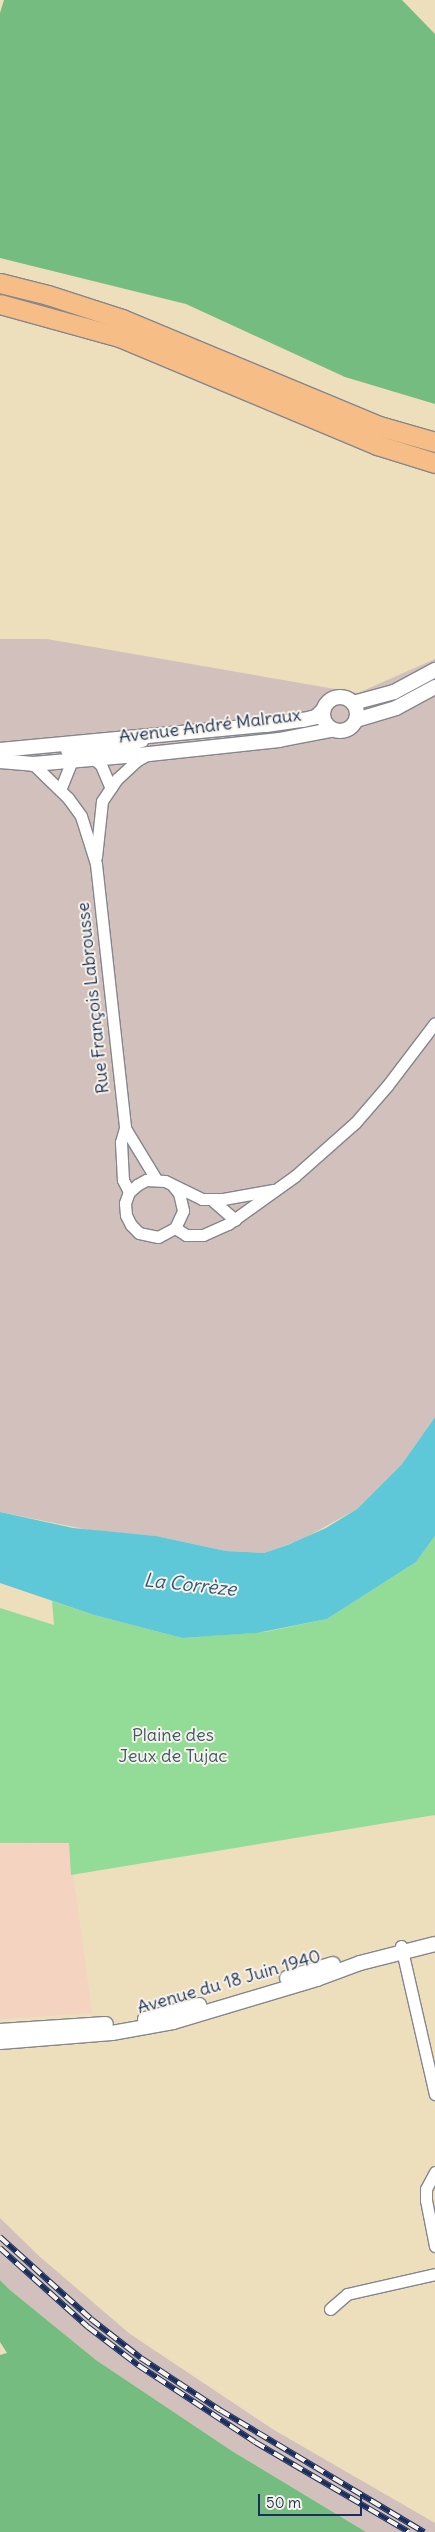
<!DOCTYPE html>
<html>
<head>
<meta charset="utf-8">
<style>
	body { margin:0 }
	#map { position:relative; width:435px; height:2532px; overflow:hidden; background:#eddebc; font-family:Delius,sans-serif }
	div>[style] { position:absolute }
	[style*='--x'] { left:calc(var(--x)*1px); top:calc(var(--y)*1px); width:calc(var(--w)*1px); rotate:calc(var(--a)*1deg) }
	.built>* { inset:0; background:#f5d3c1 }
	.industrial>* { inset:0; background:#d1c0bc }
	.green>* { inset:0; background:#92dc97 }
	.forest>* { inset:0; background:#75bc80 }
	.water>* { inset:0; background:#5ec8d9 }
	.roads { filter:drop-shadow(1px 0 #84868d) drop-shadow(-1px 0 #84868d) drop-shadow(0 1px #84868d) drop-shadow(0 -1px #84868d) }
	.minor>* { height:11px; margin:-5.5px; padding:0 5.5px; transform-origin:5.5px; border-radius:5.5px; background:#fff }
	.tertiary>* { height:14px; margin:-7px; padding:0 7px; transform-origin:7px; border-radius:7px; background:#fff }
	.tertiary>.ring { margin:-7px; padding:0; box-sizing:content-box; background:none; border:14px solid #fff; border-radius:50% }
	.trunk>* { height:19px; margin:-9.5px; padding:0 9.5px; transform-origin:9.5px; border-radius:9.5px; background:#f6be86 }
	.rail>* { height:5.5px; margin-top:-2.75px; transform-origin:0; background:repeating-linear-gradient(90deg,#f7f3e8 0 11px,#1b2f5e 0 22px); box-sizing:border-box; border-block:1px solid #1b2f5e }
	span { translate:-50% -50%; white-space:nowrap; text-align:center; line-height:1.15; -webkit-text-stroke:4px #f7f3e8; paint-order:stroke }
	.street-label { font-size:18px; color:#1b2f5e }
	.park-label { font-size:18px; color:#395a6c }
	.water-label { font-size:19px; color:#2c557d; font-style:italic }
	.scale { position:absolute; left:258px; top:2494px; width:104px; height:22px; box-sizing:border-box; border:2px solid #1b2f5e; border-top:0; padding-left:6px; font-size:15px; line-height:18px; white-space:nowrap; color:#1b2f5e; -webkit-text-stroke:4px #f7f3e8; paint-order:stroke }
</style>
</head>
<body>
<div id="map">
	<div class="built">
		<i style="clip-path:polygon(69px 1843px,92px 2013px,0 2019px,0 1844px)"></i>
	</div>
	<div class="industrial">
		<i style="clip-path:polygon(0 639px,47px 639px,358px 693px,435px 659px,435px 1417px,402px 1464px,357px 1509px,303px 1539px,264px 1553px,226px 1551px,156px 1536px,94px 1531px,0 1512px)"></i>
		<i style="clip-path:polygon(0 2218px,39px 2256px,130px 2334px,274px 2430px,435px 2523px,435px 2532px,366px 2532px,232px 2451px,96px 2360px,10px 2290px,0 2280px)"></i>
	</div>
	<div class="green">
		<i style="clip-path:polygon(435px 1536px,435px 1815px,71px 1875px,69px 1843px,0 1843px,0 1608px,54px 1625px,52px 1601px,94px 1615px,182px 1638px,265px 1632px,327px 1619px,416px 1562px)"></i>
	</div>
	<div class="forest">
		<i style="clip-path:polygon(4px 0,402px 0,435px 34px,435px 404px,345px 377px,186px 304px,0 258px,0 13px)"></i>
		<i style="clip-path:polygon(0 2280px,10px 2290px,96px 2360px,232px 2451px,366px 2532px,0 2532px,0 2355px,7px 2353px,0 2342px)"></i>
	</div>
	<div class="water">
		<i style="clip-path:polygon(435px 1417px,435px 1536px,416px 1562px,327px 1619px,257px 1633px,182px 1638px,94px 1615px,0 1583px,0 1512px,73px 1528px,156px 1536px,226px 1551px,264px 1553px,290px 1544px,326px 1528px,357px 1509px,402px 1464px)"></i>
	</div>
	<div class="roads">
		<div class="minor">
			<i style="--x:66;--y:750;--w:58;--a:-3.9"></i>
			<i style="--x:124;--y:746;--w:19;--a:-16"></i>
			<i style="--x:90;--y:756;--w:14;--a:39"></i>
			<i style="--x:101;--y:765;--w:25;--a:67"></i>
			<i style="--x:33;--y:764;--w:49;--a:44.2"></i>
			<i style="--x:68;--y:798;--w:22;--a:54"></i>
			<i style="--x:81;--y:816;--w:50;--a:72.6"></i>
			<i style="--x:96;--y:864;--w:266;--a:83.7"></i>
			<i style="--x:125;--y:1128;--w:60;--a:58.7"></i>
			<i style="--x:60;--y:790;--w:37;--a:-68"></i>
			<i style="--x:96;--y:857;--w:56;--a:-83.9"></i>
			<i style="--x:102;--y:801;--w:27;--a:-56"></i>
			<i style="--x:117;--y:779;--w:26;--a:-43"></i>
			<i style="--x:136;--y:761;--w:13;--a:-29"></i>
			<i style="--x:125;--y:1128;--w:15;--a:106"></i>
			<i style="--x:121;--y:1142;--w:38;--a:87"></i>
			<i style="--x:123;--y:1180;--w:13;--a:63"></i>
			<i style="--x:173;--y:1186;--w:9;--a:49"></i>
			<i style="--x:179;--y:1193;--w:18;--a:77"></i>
			<i style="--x:183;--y:1211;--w:19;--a:115"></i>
			<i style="--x:175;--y:1228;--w:19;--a:152"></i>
			<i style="--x:158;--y:1237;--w:19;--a:-168"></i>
			<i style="--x:139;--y:1233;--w:11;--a:-135"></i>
			<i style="--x:131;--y:1225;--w:11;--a:-117"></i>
			<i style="--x:126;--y:1215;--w:12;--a:-95"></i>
			<i style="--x:125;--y:1203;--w:12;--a:-70"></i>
			<i style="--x:129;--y:1192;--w:11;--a:-41"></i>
			<i style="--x:137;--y:1185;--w:10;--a:-29"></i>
			<i style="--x:146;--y:1180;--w:19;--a:3"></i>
			<i style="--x:165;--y:1181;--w:41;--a:25.9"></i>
			<i style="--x:202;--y:1199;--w:21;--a:0"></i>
			<i style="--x:223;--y:1199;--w:51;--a:-10.2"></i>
			<i style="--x:211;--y:1199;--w:32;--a:41"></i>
			<i style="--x:175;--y:1228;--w:13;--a:32"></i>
			<i style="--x:186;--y:1235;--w:17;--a:0"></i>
			<i style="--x:203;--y:1235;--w:27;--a:-24"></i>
			<i style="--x:228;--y:1224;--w:82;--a:-35.6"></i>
			<i style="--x:295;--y:1176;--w:80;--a:-41.5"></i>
			<i style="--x:355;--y:1123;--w:49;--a:-49.1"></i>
			<i style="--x:387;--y:1086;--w:79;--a:-52.7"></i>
			<i style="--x:401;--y:1946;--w:152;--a:77.1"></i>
			<i style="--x:435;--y:2172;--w:19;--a:118"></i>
			<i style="--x:426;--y:2189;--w:11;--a:90"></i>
			<i style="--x:426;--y:2200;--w:47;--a:78.9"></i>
			<i style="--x:330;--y:2309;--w:23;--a:-41"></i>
			<i style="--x:347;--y:2294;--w:90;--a:-12.8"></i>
		</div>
		<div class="tertiary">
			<i class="ring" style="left:323px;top:697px;width:20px;height:20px"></i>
			<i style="--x:353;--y:703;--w:42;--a:-15"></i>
			<i style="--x:394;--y:692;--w:47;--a:-28.2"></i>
			<i style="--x:356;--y:720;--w:42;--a:-16.7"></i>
			<i style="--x:396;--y:708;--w:44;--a:-28.3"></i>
			<i style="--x:0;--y:750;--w:267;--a:-5.4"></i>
			<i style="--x:266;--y:725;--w:37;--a:-8"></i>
			<i style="--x:303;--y:720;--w:13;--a:-13"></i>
			<i style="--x:316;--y:717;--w:10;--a:-45"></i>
			<i style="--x:0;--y:761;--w:33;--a:5"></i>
			<i style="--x:33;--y:764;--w:116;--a:-4.9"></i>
			<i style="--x:149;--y:754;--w:131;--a:-6.1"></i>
			<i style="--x:279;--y:740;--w:53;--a:-10.9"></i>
			<i style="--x:287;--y:1978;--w:48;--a:-16.9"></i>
			<i style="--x:145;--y:2019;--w:56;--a:-14.5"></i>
			<i style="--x:0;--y:2031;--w:106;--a:-3.8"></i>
			<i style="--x:0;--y:2042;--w:112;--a:-4.6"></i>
			<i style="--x:112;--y:2033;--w:62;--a:-10.2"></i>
			<i style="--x:173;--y:2022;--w:150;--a:-16.6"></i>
			<i style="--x:317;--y:1979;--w:46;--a:-20.4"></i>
			<i style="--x:360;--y:1963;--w:77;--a:-14.2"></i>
		</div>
		<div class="trunk">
			<i style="--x:0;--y:283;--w:49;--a:14"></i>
			<i style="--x:48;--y:295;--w:78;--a:18"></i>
			<i style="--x:122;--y:319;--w:278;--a:22.6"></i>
			<i style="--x:379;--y:426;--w:58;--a:15.9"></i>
			<i style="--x:0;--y:304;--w:123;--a:15.5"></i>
			<i style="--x:119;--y:337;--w:280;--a:22.7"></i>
			<i style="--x:377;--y:445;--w:61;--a:17.2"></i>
		</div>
	</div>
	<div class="rail">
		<i style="--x:0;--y:2237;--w:122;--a:42"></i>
		<i style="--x:91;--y:2319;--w:63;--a:38"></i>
		<i style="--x:141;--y:2358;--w:95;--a:33.4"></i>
		<i style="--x:220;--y:2410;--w:238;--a:30.9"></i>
		<i style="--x:0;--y:2248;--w:118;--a:41.9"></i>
		<i style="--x:88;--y:2327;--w:63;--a:37.2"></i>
		<i style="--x:138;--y:2365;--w:140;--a:33.3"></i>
		<i style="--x:255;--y:2442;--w:178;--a:30.3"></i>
	</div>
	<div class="street-label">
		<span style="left:210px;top:726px;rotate:-7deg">Avenue André Malraux</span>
		<span style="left:93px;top:998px;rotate:-96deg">Rue François Labrousse</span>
		<span style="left:229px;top:1982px;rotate:-16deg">Avenue du 18 Juin 1940</span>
	</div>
	<div class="park-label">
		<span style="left:173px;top:1746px">Plaine des<br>Jeux de Tujac</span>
	</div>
	<div class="water-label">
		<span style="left:190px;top:1585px;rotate:6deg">La Corrèze</span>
	</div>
	<div class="scale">50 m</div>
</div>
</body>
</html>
